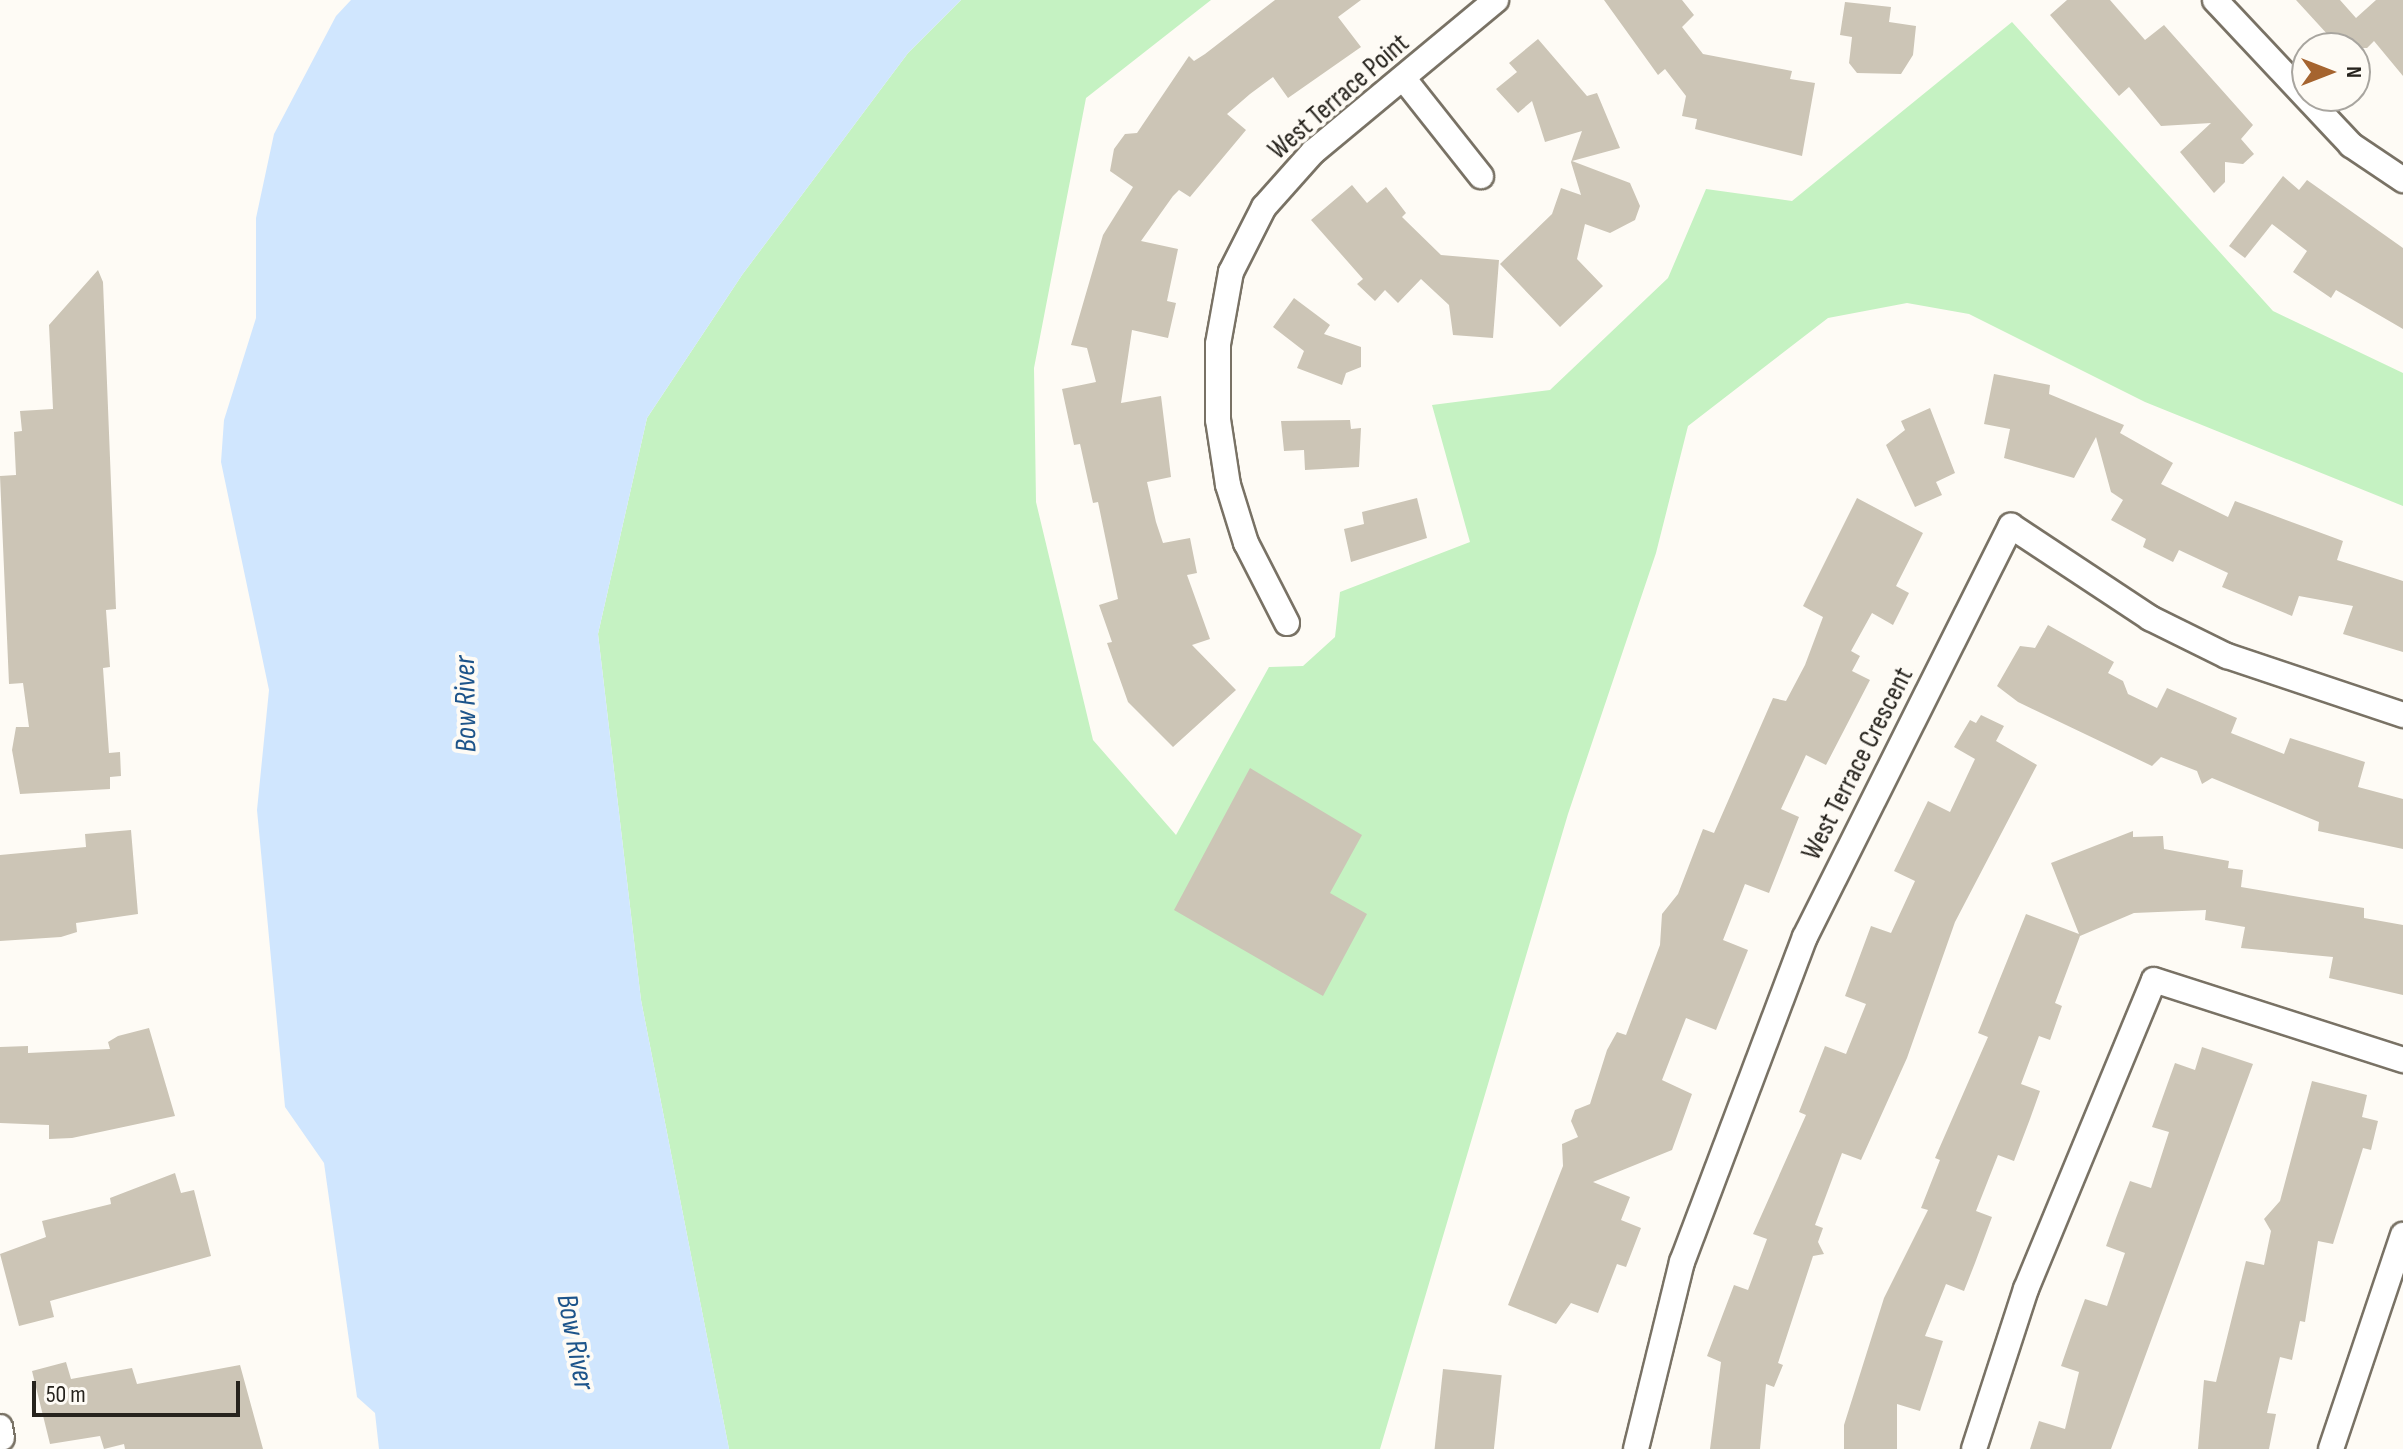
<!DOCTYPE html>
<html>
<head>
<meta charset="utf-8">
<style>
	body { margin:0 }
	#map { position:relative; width:2403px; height:1449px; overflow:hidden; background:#fefbf5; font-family:"Sofia Sans Condensed",sans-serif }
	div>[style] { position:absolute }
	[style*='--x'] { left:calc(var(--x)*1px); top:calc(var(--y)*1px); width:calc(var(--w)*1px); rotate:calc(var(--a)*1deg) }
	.green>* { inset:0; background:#c5f2c2 }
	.water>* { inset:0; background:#d0e6fe }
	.building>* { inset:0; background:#ccc5b6; transform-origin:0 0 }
	.roads { filter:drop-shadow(2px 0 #797265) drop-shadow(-2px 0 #797265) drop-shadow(0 2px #797265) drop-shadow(0 -2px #797265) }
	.minor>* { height:24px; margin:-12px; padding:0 12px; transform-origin:12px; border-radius:12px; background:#fff }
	span { translate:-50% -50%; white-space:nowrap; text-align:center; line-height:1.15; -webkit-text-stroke:8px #fefbf5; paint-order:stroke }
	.street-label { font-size:28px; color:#26231d }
	.water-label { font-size:30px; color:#1d548a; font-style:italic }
	.north { position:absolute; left:2291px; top:32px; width:80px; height:80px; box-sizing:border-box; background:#fefbf5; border:2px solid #a8a59f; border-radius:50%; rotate:90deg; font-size:22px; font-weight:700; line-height:32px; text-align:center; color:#26231d }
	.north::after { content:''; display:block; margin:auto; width:28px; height:36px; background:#a5642f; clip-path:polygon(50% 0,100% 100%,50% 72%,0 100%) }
	.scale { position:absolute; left:32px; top:1381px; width:208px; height:36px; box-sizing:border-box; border:4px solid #26231d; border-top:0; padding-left:10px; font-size:24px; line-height:28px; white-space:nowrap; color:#26231d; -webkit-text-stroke:6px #fefbf5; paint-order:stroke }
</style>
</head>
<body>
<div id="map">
	<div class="green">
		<i style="clip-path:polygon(961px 0,1211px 0,1086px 98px,1034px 368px,1036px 502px,1093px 740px,1176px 835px,1269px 667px,1303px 666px,1335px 637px,1340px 592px,1470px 542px,1432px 405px,1550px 390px,1668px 278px,1706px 189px,1792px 201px,2012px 22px,2273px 311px,2403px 373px,2403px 506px,2145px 402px,1969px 314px,1907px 303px,1828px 318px,1688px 426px,1656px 553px,1568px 814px,1380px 1449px,729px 1449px,641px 1000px,598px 634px,647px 418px,742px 275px,908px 53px)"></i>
	</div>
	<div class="water">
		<i style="clip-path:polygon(351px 0,961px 0,908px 53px,742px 275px,647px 418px,598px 634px,641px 1000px,729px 1449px,379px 1449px,375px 1413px,357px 1397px,324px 1163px,285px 1107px,257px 810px,269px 690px,221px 462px,224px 420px,256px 318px,256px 218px,274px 134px,336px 16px)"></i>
	</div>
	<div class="building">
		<i style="clip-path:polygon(1275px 0,1361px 0,1338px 17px,1361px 47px,1288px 98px,1273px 77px,1250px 94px,1227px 114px,1246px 130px,1190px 197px,1179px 190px,1173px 196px,1141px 241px,1178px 249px,1167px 301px,1176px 303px,1168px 338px,1132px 330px,1121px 403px,1161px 396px,1171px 477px,1147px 482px,1156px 522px,1163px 543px,1190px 538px,1197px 573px,1187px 575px,1210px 639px,1192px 645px,1236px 690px,1173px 747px,1128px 702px,1107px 643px,1112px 642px,1099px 605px,1118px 599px,1098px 502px,1093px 503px,1080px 444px,1074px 445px,1062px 389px,1096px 382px,1087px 348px,1071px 345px,1103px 235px,1133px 187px,1110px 171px,1114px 149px,1125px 134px,1137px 133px,1189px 56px,1194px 61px,1205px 54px)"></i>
		<i style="clip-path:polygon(1604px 0,1682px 0,1694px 15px,1682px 27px,1703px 54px,1792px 71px,1790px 79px,1815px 83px,1802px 156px,1695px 129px,1697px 119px,1682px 116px,1686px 96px,1665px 69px,1658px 75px)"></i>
		<i style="clip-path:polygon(2067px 0,2110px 0,2145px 40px,2164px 25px,2253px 125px,2241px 139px,2254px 154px,2243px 164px,2225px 162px,2225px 182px,2214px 193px,2180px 152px,2211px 123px,2161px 126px,2129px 87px,2119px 96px,2050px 15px)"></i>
		<i style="clip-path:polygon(2296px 0,2340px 0,2356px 18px,2376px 0,2403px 0,2403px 76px,2374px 41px,2367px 48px,2340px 48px)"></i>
		<i style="clip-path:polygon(1845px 2px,1891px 7px,1889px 22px,1916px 26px,1913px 55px,1901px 74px,1857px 73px,1849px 63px,1852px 37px,1840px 35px)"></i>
		<i style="clip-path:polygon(1538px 39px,1587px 96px,1597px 93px,1620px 148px,1572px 161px,1630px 183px,1640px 206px,1635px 220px,1610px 233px,1585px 224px,1577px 259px,1603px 286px,1560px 327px,1500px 264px,1552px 214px,1561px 188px,1581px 195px,1571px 162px,1582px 131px,1545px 142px,1532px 101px,1518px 113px,1496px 89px,1517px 72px,1509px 63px)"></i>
		<i style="clip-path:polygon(2283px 176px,2299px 190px,2307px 180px,2403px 248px,2403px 329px,2336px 290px,2331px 298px,2293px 272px,2307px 251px,2272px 224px,2245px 258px,2229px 246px)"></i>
		<i style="clip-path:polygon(1352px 185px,1367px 203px,1386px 187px,1406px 213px,1402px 217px,1441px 255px,1499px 260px,1493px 338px,1453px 335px,1449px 305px,1421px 279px,1398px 303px,1385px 290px,1375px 301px,1357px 284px,1363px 279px,1311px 220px)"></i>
		<i style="clip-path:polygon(98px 270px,103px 282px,116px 609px,106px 610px,110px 667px,103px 668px,109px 753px,120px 752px,121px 776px,110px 777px,110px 789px,20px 794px,12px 750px,16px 727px,29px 727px,23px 683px,9px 684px,0 476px,16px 475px,14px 432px,22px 431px,20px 411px,53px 409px,49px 325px)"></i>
		<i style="clip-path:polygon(1294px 298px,1330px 325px,1324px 334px,1361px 347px,1361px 367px,1346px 373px,1342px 385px,1297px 368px,1304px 351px,1273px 327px)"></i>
		<i style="clip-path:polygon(1994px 374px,2050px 385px,2049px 394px,2124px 425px,2120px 433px,2173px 463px,2161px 484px,2228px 517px,2235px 501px,2343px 541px,2337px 560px,2403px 581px,2403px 652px,2343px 634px,2353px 606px,2299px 596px,2292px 616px,2222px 587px,2228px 573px,2179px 550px,2173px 562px,2143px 547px,2146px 539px,2111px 520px,2123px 500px,2111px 492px,2096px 437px,2074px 478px,2004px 458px,2010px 429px,1984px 424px)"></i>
		<i style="clip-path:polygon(1930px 408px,1955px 473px,1936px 482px,1942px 495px,1915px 507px,1886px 445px,1905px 430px,1901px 421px)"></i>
		<i style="clip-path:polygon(1350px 420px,1351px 429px,1361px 428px,1359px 467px,1305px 470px,1304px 450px,1284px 451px,1281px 421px)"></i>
		<i style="clip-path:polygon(1417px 498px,1427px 538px,1351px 562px,1344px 529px,1364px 524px,1362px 512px)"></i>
		<i style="clip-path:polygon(1857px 498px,1923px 533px,1896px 586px,1909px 593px,1893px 625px,1872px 613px,1851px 651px,1860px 656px,1852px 671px,1870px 680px,1826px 765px,1806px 755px,1781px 809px,1799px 817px,1769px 893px,1745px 884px,1723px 940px,1748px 950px,1716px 1030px,1686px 1018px,1662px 1080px,1692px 1094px,1672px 1150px,1593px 1182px,1630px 1197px,1621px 1220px,1641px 1228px,1626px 1267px,1617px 1264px,1598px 1313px,1571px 1303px,1556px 1324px,1508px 1305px,1563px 1166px,1562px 1144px,1578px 1137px,1571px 1121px,1575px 1110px,1590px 1104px,1607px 1050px,1617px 1032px,1626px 1035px,1660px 945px,1662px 914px,1678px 894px,1703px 829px,1714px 833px,1773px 698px,1786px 701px,1805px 665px,1823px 617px,1803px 606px)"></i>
		<i style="clip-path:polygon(2048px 625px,2114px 662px,2108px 673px,2123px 681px,2128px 694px,2157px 708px,2167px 688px,2237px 718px,2231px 733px,2284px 754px,2290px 738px,2365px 762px,2358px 787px,2403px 799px,2403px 849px,2318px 831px,2319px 822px,2212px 778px,2202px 784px,2197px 771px,2161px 757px,2152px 766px,2018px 702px,1997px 686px,2020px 646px,2035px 648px)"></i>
		<i style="clip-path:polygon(1981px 715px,2004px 726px,1996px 741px,2037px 765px,1955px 922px,1907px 1058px,1861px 1160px,1842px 1153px,1815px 1225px,1823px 1228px,1818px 1242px,1824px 1254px,1813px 1256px,1778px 1363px,1783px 1365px,1774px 1387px,1766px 1384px,1760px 1449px,1710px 1449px,1721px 1362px,1707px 1356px,1734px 1285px,1748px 1290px,1767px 1239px,1753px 1234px,1806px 1115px,1799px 1112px,1825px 1046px,1846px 1054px,1866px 1004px,1845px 996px,1871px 926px,1891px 933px,1915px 881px,1894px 871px,1928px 801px,1950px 812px,1975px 759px,1954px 747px,1970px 720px,1976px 723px)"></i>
		<i style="clip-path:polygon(1250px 768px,1362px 835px,1330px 893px,1367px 914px,1323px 996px,1174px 910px)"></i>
		<i style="clip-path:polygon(131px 830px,138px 914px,76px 923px,77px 932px,61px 937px,0 941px,0 855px,86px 847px,85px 834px)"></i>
		<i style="clip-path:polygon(2133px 831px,2133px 837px,2163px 836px,2164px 849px,2229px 861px,2228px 868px,2243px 870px,2241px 887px,2364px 908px,2364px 918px,2403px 925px,2403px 995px,2329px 978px,2333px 957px,2241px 948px,2245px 927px,2205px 920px,2206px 910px,2134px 913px,2080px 936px,2055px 1003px,2062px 1006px,2050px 1040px,2039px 1036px,2021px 1084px,2040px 1091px,2030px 1119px,2014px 1161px,1998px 1155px,1976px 1211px,1992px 1217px,1975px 1263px,1964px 1291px,1946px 1284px,1925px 1336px,1943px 1341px,1920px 1411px,1897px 1404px,1897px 1449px,1844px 1449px,1844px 1425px,1884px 1298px,1928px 1210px,1921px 1208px,1940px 1160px,1935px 1158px,1988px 1037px,1978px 1033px,2026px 914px,2079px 934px,2051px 863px)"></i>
		<i style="clip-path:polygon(149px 1028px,175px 1116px,72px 1138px,49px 1139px,49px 1125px,0 1123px,0 1047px,28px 1046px,28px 1053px,110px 1049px,108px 1042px,118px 1036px)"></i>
		<i style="clip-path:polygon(2202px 1047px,2253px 1064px,2111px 1449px,2030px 1449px,2039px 1421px,2065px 1429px,2079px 1372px,2061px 1366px,2071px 1337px,2085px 1299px,2107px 1306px,2125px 1253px,2106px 1246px,2116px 1218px,2130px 1181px,2151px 1188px,2169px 1132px,2152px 1127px,2175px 1063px,2195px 1070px)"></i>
		<i style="clip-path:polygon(2312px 1081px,2367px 1095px,2362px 1117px,2378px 1121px,2371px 1150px,2363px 1148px,2333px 1244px,2318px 1241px,2305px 1322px,2300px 1321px,2292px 1360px,2280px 1357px,2267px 1413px,2276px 1414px,2269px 1449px,2198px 1449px,2204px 1380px,2216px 1382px,2246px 1261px,2264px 1265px,2271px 1231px,2264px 1219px,2280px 1201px)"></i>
		<i style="clip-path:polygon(175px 1173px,181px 1193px,194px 1190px,211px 1256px,50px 1301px,54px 1317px,19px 1326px,0 1254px,46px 1237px,42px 1221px,111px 1204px,110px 1198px)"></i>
		<i style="clip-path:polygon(66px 1362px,71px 1379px,132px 1368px,137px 1384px,240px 1365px,263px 1449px,125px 1449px,124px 1444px,104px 1449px,100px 1436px,50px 1444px,32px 1371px)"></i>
		<i style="left:1443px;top:1369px;width:59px;height:81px;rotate:6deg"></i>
	</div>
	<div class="roads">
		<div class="minor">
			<i style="--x:2215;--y:0;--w:199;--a:46.8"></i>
			<i style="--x:2351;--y:145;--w:63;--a:33.9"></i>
			<i style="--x:1404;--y:79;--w:124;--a:51.6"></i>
			<i style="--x:1287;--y:623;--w:90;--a:-117.1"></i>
			<i style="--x:1246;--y:543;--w:61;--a:-107.2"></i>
			<i style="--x:1228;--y:485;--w:66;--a:-98.7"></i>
			<i style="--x:1218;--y:420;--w:76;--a:-90"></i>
			<i style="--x:1218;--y:344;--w:73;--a:-79.8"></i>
			<i style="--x:1231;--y:272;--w:73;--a:-63.1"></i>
			<i style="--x:1264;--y:207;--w:74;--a:-48.3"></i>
			<i style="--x:1313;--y:152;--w:238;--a:-39.7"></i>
			<i style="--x:0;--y:1427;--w:11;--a:80"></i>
			<i style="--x:1636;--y:1449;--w:193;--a:-76.2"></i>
			<i style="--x:1682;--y:1262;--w:347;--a:-69.3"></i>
			<i style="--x:1805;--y:937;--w:460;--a:-63.4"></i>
			<i style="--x:2011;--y:526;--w:167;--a:33.5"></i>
			<i style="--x:2150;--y:618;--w:86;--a:26.3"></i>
			<i style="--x:2227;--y:656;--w:186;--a:18.5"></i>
			<i style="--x:1974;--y:1449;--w:168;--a:-72"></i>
			<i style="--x:2026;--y:1289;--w:334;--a:-67.5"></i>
			<i style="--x:2154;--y:980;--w:262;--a:17.8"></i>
			<i style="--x:2331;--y:1449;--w:226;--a:-71.4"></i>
		</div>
	</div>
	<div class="street-label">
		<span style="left:1339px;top:97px;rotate:-41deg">West Terrace Point</span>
		<span style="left:1858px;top:764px;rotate:-63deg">West Terrace Crescent</span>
	</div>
	<div class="water-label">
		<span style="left:466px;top:704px;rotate:-91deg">Bow River</span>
		<span style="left:575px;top:1342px;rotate:79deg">Bow River</span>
	</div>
	<div class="north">N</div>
	<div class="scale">50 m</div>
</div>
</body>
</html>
